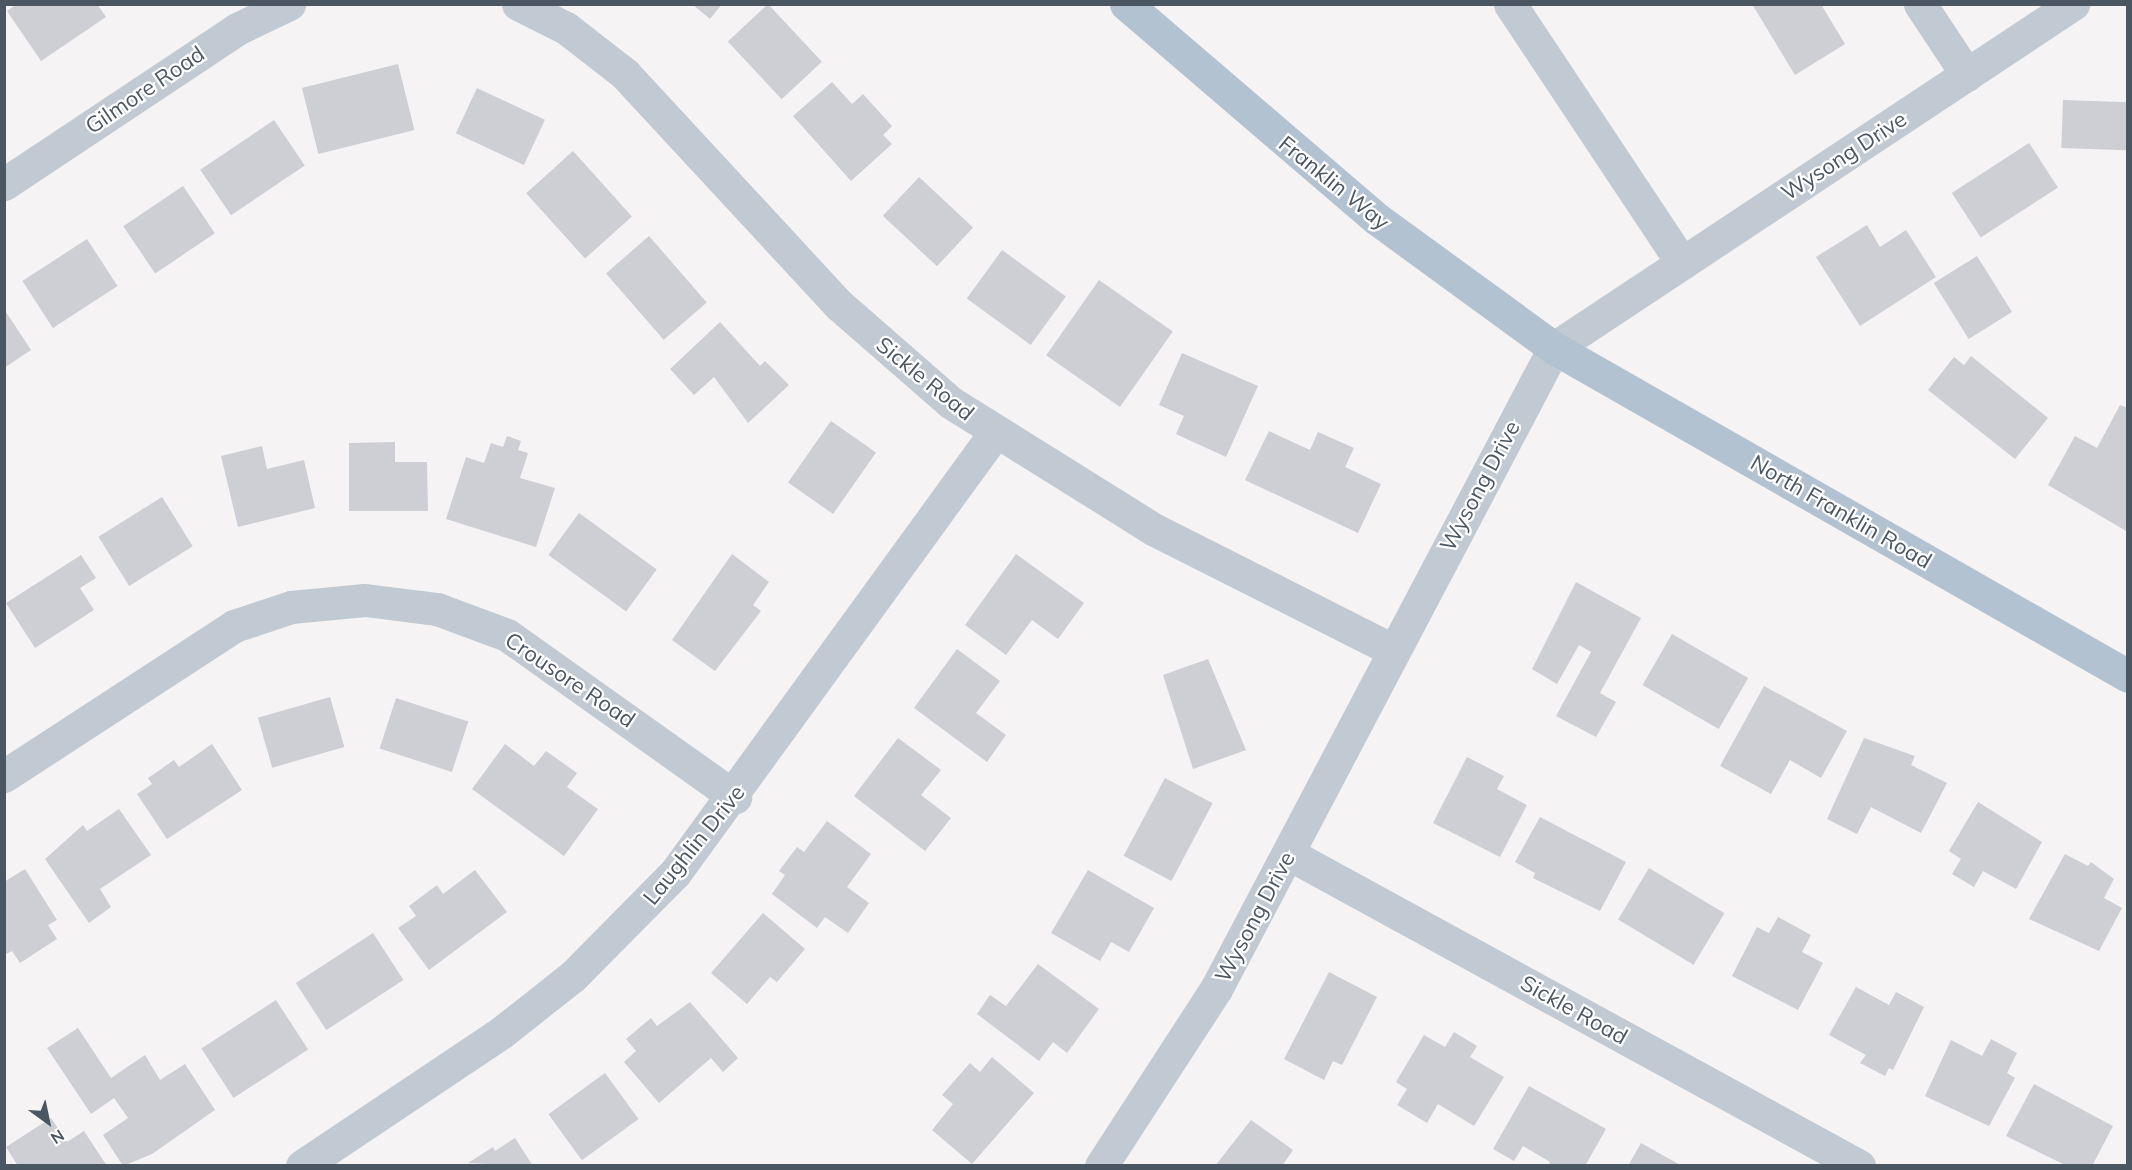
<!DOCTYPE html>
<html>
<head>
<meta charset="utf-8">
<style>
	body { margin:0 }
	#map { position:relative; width:2132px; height:1170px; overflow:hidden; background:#f5f3f3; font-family:Mulish,sans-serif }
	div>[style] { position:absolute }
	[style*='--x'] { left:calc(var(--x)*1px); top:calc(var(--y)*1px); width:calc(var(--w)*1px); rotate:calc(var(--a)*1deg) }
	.building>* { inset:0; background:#cdcfd5; transform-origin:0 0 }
	.minor>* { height:33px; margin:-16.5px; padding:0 16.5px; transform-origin:16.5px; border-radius:16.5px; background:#c1cad2 }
	.major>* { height:33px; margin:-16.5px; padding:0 16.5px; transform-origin:16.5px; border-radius:16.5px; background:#b3c2d1 }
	span { translate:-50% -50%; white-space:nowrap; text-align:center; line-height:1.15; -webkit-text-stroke:4.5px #fff; paint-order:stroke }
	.street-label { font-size:22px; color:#4a5661 }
	.frame { position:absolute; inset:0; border:6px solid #4a5661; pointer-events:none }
	.north { position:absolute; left:18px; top:1092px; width:60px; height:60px; -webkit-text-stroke:4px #fff; paint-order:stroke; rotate:147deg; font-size:16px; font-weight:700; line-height:24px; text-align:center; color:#4a5661 }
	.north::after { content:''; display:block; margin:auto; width:21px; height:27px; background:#4a5661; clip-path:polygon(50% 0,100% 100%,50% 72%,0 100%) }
</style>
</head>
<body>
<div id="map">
	<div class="building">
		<i style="clip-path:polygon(17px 4px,97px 4px,106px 17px,41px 61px,7px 11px)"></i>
		<i style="clip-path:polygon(692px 4px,722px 4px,710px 19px)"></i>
		<i style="left:768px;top:4px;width:79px;height:55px;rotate:47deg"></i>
		<i style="clip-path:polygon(1752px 4px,1822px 6px,1845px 44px,1795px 75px)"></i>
		<i style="left:398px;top:64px;width:68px;height:99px;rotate:76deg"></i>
		<i style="clip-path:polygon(832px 82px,852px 104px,863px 94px,892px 126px,883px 135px,892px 144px,851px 181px,793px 116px)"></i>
		<i style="left:477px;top:88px;width:75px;height:50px;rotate:25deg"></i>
		<i style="left:2063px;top:100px;width:65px;height:48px;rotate:2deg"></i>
		<i style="left:274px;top:120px;width:55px;height:89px;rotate:56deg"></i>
		<i style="left:2029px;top:143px;width:53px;height:92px;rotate:57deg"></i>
		<i style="left:573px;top:151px;width:88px;height:63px;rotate:48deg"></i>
		<i style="left:919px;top:177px;width:74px;height:53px;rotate:43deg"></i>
		<i style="left:183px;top:186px;width:57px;height:72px;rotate:56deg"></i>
		<i style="clip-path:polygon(1867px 225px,1880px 247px,1906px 230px,1936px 277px,1860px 326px,1816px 257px)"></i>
		<i style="left:649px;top:236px;width:88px;height:57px;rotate:49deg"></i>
		<i style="left:87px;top:239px;width:56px;height:77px;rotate:57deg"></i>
		<i style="left:1002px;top:250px;width:79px;height:60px;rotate:36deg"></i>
		<i style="left:1977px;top:256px;width:66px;height:51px;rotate:58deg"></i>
		<i style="left:1099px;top:280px;width:90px;height:92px;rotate:35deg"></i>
		<i style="clip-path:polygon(4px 309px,31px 350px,4px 368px)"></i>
		<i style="clip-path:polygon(720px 322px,760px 366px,765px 361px,789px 385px,748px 423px,714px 377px,694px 395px,670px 369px)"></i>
		<i style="clip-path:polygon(1182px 353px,1258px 386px,1226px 457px,1176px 434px,1184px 416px,1159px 405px)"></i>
		<i style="clip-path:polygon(1971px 356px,2048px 418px,2015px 459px,1928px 390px,1954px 357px,1964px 365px)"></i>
		<i style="clip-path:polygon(2120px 405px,2128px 408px,2126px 531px,2048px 485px,2075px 436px,2097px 448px)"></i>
		<i style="left:831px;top:421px;width:55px;height:75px;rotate:35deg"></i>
		<i style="clip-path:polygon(1269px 431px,1310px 450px,1318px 432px,1354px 448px,1345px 467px,1381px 484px,1358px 533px,1245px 480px)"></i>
		<i style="clip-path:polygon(507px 436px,521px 441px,518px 450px,528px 453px,520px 478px,555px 488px,536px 547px,446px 519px,466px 457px,484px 463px,491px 443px,503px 447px)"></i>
		<i style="clip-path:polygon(395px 442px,395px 462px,427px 462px,428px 511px,349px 511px,349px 443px)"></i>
		<i style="clip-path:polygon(262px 446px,267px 469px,304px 460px,315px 508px,238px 527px,221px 456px)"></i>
		<i style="left:162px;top:497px;width:58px;height:75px;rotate:58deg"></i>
		<i style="left:579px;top:513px;width:96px;height:52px;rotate:36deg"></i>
		<i style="clip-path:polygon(732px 554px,769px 582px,753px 605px,761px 611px,715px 671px,672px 640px)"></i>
		<i style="clip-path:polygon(1016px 554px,1084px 603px,1058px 639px,1032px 620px,1006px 655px,965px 625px)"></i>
		<i style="clip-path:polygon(81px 555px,96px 578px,80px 588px,94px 610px,35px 648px,6px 603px)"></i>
		<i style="clip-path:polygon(1576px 582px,1641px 618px,1600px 693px,1616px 702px,1596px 737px,1556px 716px,1591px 652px,1579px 645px,1557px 684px,1532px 669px)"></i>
		<i style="left:1672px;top:634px;width:88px;height:59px;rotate:30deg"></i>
		<i style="clip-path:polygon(957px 649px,1000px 681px,976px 713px,1006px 735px,987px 762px,914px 708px)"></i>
		<i style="clip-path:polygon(1208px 659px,1246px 750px,1193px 769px,1163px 675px)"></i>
		<i style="clip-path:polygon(1764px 686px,1847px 731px,1821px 778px,1790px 760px,1771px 794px,1720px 766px)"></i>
		<i style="left:330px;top:697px;width:52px;height:75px;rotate:74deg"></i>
		<i style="left:396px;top:698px;width:76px;height:53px;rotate:18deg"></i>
		<i style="clip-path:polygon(898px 738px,941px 770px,921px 795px,951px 818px,925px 851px,854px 796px)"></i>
		<i style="clip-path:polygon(1864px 738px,1915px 756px,1911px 765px,1947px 783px,1921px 833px,1871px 807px,1857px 834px,1827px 819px)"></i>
		<i style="clip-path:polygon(212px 744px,242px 790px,167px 839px,137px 794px,152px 784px,148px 778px,174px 760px,179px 767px)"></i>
		<i style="clip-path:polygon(505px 744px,534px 766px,546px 751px,577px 773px,567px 787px,598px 809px,564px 856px,472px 789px)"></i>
		<i style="clip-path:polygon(1467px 757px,1504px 776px,1497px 789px,1527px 805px,1500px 857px,1433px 823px)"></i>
		<i style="left:1165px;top:778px;width:54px;height:88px;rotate:28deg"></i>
		<i style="clip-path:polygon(1978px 802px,2042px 842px,2016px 889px,1983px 871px,1974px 887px,1952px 874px,1961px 859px,1949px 851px)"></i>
		<i style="clip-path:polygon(119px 809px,151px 855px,100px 889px,111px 907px,89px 923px,45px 859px,83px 825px,87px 831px)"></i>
		<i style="clip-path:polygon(1540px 817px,1626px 862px,1600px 911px,1533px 878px,1535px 873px,1515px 862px)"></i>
		<i style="clip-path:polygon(827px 821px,871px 854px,847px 887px,869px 903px,848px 933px,825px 917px,817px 928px,772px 894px,785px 875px,779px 871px,797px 847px,804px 852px)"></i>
		<i style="clip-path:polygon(2065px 854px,2088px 866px,2091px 862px,2114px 879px,2104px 898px,2122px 908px,2099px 951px,2029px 919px)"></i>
		<i style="left:1649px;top:868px;width:88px;height:60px;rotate:31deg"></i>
		<i style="clip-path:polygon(25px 869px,57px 920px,48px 925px,57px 939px,20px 963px,12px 951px,4px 955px,4px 882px)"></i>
		<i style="clip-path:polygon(475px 870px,507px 912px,429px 970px,398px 928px,416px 916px,409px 906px,437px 885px,443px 894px)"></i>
		<i style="clip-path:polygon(1088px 870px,1154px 908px,1129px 952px,1111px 942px,1100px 961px,1051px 933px)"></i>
		<i style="clip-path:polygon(763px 913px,805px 949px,777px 982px,770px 977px,747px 1004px,711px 973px)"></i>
		<i style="clip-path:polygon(1778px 917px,1811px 935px,1802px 952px,1823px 963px,1798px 1010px,1732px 976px,1757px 927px,1769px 933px)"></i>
		<i style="left:373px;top:933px;width:56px;height:92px;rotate:57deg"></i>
		<i style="clip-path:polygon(1038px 964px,1099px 1009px,1067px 1053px,1053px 1042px,1039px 1061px,977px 1014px,990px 995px,1006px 1006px)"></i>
		<i style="clip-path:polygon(1329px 972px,1377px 997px,1342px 1065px,1333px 1061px,1324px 1080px,1284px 1059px)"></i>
		<i style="clip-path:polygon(1856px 987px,1889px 1005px,1896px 992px,1924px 1007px,1893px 1070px,1889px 1068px,1885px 1076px,1860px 1063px,1866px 1055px,1829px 1035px)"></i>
		<i style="left:276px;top:1000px;width:59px;height:89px;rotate:57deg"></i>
		<i style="clip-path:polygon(690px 1002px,738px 1058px,723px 1072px,711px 1058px,659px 1103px,624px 1062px,636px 1051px,626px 1039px,651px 1018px,657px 1026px)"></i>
		<i style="clip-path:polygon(78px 1028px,111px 1078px,145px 1055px,160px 1080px,185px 1064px,215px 1110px,152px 1154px,123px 1166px,103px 1135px,128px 1118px,114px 1098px,91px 1114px,47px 1048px)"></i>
		<i style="clip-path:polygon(1454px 1032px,1477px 1046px,1470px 1057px,1504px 1077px,1474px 1126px,1438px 1104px,1427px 1123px,1397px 1105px,1407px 1089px,1396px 1082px,1424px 1035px,1445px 1047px)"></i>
		<i style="clip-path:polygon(1991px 1039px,2017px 1053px,2007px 1073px,2015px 1078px,1989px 1126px,1925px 1096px,1951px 1040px,1982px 1056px)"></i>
		<i style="clip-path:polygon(992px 1057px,1034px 1093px,972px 1164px,932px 1130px,953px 1104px,942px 1095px,970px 1063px,980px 1072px)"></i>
		<i style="left:605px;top:1073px;width:57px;height:70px;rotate:54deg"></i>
		<i style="clip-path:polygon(2034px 1084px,2113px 1126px,2092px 1166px,2067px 1166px,2006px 1136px)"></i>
		<i style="clip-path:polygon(1529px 1086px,1606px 1129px,1585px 1166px,1548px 1166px,1550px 1162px,1523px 1146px,1514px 1161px,1493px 1149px)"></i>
		<i style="clip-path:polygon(51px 1118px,67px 1142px,84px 1131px,107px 1166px,18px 1166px,6px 1147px)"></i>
		<i style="clip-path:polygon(1251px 1120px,1293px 1150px,1282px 1166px,1215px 1166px)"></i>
		<i style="clip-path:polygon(515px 1138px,533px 1166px,468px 1163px,493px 1147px,495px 1151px)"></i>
		<i style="clip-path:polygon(1641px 1143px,1682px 1166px,1628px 1166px)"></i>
	</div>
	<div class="minor">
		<i style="--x:518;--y:4;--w:54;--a:26.6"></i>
		<i style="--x:566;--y:28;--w:75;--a:37.9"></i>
		<i style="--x:625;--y:74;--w:315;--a:47.2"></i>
		<i style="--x:839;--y:305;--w:147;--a:41.1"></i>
		<i style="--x:950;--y:402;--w:239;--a:32"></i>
		<i style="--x:1153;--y:529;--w:267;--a:26.8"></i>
		<i style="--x:1510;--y:4;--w:311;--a:56.4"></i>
		<i style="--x:1920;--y:4;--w:85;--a:56.5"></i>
		<i style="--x:4;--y:184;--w:280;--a:-33.6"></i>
		<i style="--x:237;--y:29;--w:58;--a:-25.7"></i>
		<i style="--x:4;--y:776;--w:275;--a:-33.1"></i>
		<i style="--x:234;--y:626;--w:60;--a:-18.4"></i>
		<i style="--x:291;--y:607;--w:74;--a:-5.4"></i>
		<i style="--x:365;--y:600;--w:73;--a:7.1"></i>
		<i style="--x:437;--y:609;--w:75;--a:20.4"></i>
		<i style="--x:507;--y:635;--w:280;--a:35.4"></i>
		<i style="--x:1289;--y:854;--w:650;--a:28.69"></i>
		<i style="--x:302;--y:1166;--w:241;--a:-33.8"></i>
		<i style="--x:502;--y:1032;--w:90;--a:-38.3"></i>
		<i style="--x:573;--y:976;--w:145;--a:-45.3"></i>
		<i style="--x:675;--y:873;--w:543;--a:-54"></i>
		<i style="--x:1101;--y:1166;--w:211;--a:-57"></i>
		<i style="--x:1216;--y:989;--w:725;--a:-62.2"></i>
		<i style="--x:1554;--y:348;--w:623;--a:-33.54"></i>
	</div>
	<div class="major">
		<i style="--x:1126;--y:4;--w:330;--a:40.6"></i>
		<i style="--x:1377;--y:219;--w:219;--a:36.1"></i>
		<i style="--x:1554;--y:348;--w:661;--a:29.74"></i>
	</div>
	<div class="street-label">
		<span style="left:145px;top:90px;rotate:-34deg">Gilmore Road</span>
		<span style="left:1844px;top:156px;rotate:-33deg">Wysong Drive</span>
		<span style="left:1334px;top:183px;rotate:39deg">Franklin Way</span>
		<span style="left:925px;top:379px;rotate:39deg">Sickle Road</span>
		<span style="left:1480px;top:486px;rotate:-62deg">Wysong Drive</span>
		<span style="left:1841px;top:512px;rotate:30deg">North Franklin Road</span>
		<span style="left:570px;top:680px;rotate:34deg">Crousore Road</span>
		<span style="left:694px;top:845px;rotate:-51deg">Laughlin Drive</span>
		<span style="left:1255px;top:917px;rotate:-62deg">Wysong Drive</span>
		<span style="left:1574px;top:1010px;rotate:29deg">Sickle Road</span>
	</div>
	<div class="frame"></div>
	<div class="north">N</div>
</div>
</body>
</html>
